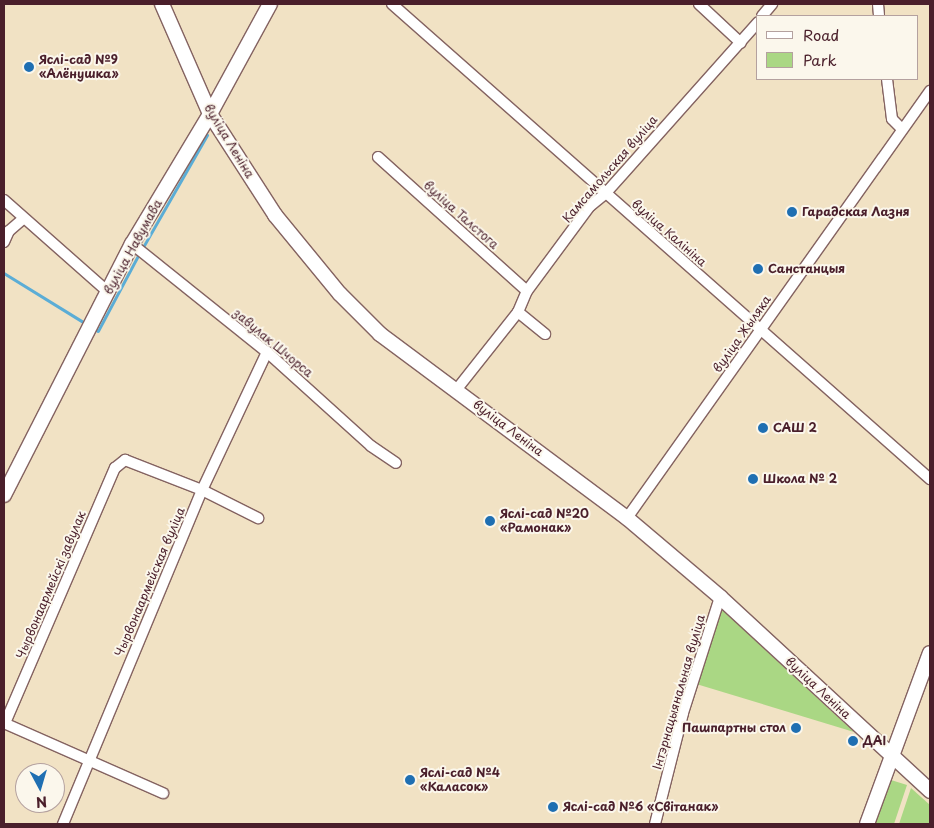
<!DOCTYPE html>
<html>
<head>
<meta charset="utf-8">
<style>
	body { margin:0 }
	#map { position:relative; width:934px; height:828px; overflow:hidden; background:#f1e2c4; font-family:"Playpen Sans",sans-serif }
	div>[style] { position:absolute }
	[style*='--x'] { left:calc(var(--x)*1px); top:calc(var(--y)*1px); width:calc(var(--w)*1px); rotate:calc(var(--a)*1deg) }
	.green>* { inset:0; background:#aad784 }
	.stream>* { height:2.5px; margin:-1.25px; padding:0 1.25px; transform-origin:1.25px; border-radius:1.25px; background:#5badd6 }
	.roads { filter:drop-shadow(1px 0 #846361) drop-shadow(-1px 0 #846361) drop-shadow(0 1px #846361) drop-shadow(0 -1px #846361) }
	.minor>* { height:10px; margin:-5px; padding:0 5px; transform-origin:5px; border-radius:5px; background:#fff }
	.tertiary>* { height:14px; margin:-7px; padding:0 7px; transform-origin:7px; border-radius:7px; background:#fff }
	.dots>* { width:14px; height:14px; translate:-50% -50%; box-sizing:border-box; border:2px solid #fbf7ec; border-radius:50% }
	span { translate:-50% -50%; white-space:nowrap; text-align:center; line-height:1.15; -webkit-text-stroke:4px #fbf7ec; paint-order:stroke }
	.poi-label { font-size:12px; color:#4a1f2b; font-weight:700 }
	.left { translate:0 -50%; text-align:left }
	.right { translate:-100% -50%; text-align:right }
	.street-label { font-size:12px; color:#4a1f2b }
	.frame { position:absolute; inset:0; border:5px solid #4a1f2b; pointer-events:none }
	.legend { position:absolute; left:756px; top:15px; width:162px; height:65px; box-sizing:border-box; background:#fbf7ec; border:1px solid #b4a19f; margin:0; padding:6px 9px; list-style:none; font-size:15px; color:#4a1f2b }
	.legend li { display:flex; align-items:center; gap:10px; height:25px }
	.legend b { width:25px; border:1px solid #b4a19f }
	.north { position:absolute; left:15px; top:763px; width:50px; height:50px; box-sizing:border-box; background:#fbf7ec; border:1px solid #b4a19f; border-radius:50%; rotate:174deg; font-size:14px; font-weight:700; line-height:20px; text-align:center; color:#4a1f2b }
	.north::after { content:''; display:block; margin:auto; width:18px; height:22px; background:#1f6fb2; clip-path:polygon(50% 0,100% 100%,50% 72%,0 100%) }
</style>
</head>
<body>
<div id="map">
	<div class="green">
		<i style="clip-path:polygon(718px 606px,854px 732px,693px 683px)"></i>
		<i style="clip-path:polygon(891px 780px,907px 785px,894px 824px,874px 824px)"></i>
		<i style="clip-path:polygon(911px 788px,930px 805px,930px 824px,899px 824px)"></i>
	</div>
	<div class="stream">
		<i style="--x:142;--y:249;--w:131;--a:-60.3"></i>
		<i style="--x:4;--y:273;--w:95;--a:31.7"></i>
		<i style="--x:94;--y:329;--w:4;--a:27"></i>
		<i style="--x:98;--y:331;--w:87;--a:-62"></i>
	</div>
	<div class="roads">
		<div class="minor">
			<i style="--x:392;--y:4;--w:718;--a:41.44"></i>
			<i style="--x:699;--y:4;--w:57;--a:42.9"></i>
			<i style="--x:878;--y:4;--w:12;--a:85"></i>
			<i style="--x:762;--y:16;--w:16;--a:-50"></i>
			<i style="--x:887;--y:79;--w:40;--a:82.9"></i>
			<i style="--x:892;--y:119;--w:13;--a:45"></i>
			<i style="--x:378;--y:157;--w:200;--a:42"></i>
			<i style="--x:4;--y:200;--w:139;--a:41.5"></i>
			<i style="--x:4;--y:242;--w:12;--a:-66"></i>
			<i style="--x:9;--y:231;--w:18;--a:-41"></i>
			<i style="--x:132;--y:244;--w:173;--a:38.7"></i>
			<i style="--x:267;--y:352;--w:140;--a:42.1"></i>
			<i style="--x:371;--y:446;--w:30;--a:34"></i>
			<i style="--x:518;--y:312;--w:35;--a:39"></i>
			<i style="--x:457;--y:389;--w:98;--a:-51.6"></i>
			<i style="--x:518;--y:312;--w:23;--a:-67"></i>
			<i style="--x:527;--y:291;--w:106;--a:-53.5"></i>
			<i style="--x:590;--y:206;--w:19;--a:-39"></i>
			<i style="--x:605;--y:194;--w:230;--a:-48.3"></i>
			<i style="--x:627;--y:518;--w:524;--a:-54.64"></i>
			<i style="--x:4;--y:723;--w:174;--a:23.8"></i>
			<i style="--x:5;--y:723;--w:278;--a:-66.7"></i>
			<i style="--x:115;--y:468;--w:13;--a:-39"></i>
			<i style="--x:125;--y:460;--w:83;--a:21.3"></i>
			<i style="--x:202;--y:490;--w:63;--a:26.6"></i>
			<i style="--x:63;--y:824;--w:362;--a:-67.4"></i>
			<i style="--x:202;--y:490;--w:153;--a:-64.8"></i>
			<i style="--x:655;--y:824;--w:114;--a:-75.8"></i>
			<i style="--x:683;--y:713;--w:122;--a:-72.3"></i>
		</div>
		<div class="tertiary">
			<i style="--x:162;--y:4;--w:120;--a:66.4"></i>
			<i style="--x:210;--y:114;--w:120;--a:57.2"></i>
			<i style="--x:275;--y:215;--w:102;--a:50.6"></i>
			<i style="--x:340;--y:294;--w:57;--a:45"></i>
			<i style="--x:380;--y:334;--w:308;--a:36.7"></i>
			<i style="--x:627;--y:518;--w:122;--a:40.3"></i>
			<i style="--x:720;--y:597;--w:286;--a:42.7"></i>
			<i style="--x:4;--y:495;--w:282;--a:-63"></i>
			<i style="--x:132;--y:244;--w:152;--a:-59"></i>
			<i style="--x:210;--y:114;--w:125;--a:-61.4"></i>
			<i style="--x:867;--y:824;--w:182;--a:-69.8"></i>
		</div>
	</div>
	<div class="dots">
		<i style="left:29px;top:67px;background:#1f6fb2"></i>
		<i style="left:792px;top:212px;background:#1f6fb2"></i>
		<i style="left:758px;top:269px;background:#1f6fb2"></i>
		<i style="left:763px;top:428px;background:#1f6fb2"></i>
		<i style="left:753px;top:479px;background:#1f6fb2"></i>
		<i style="left:490px;top:521px;background:#1f6fb2"></i>
		<i style="left:796px;top:728px;background:#1f6fb2"></i>
		<i style="left:853px;top:741px;background:#1f6fb2"></i>
		<i style="left:410px;top:780px;background:#1f6fb2"></i>
		<i style="left:553px;top:807px;background:#1f6fb2"></i>
	</div>
	<div class="poi-label">
		<span class="left" style="left:39px;top:67px">Яслі-сад №9<br>«Алёнушка»</span>
		<span class="left" style="left:802px;top:212px">Гарадская Лазня</span>
		<span class="left" style="left:768px;top:269px">Санстанцыя</span>
		<span class="left" style="left:773px;top:428px">САШ 2</span>
		<span class="left" style="left:763px;top:479px">Школа № 2</span>
		<span class="left" style="left:500px;top:521px">Яслі-сад №20<br>«Рамонак»</span>
		<span class="right" style="left:786px;top:728px">Пашпартны стол</span>
		<span class="left" style="left:863px;top:741px">ДАІ</span>
		<span class="left" style="left:420px;top:780px">Яслі-сад №4<br>«Каласок»</span>
		<span class="left" style="left:563px;top:807px">Яслі-сад №6 «Світанак»</span>
	</div>
	<div class="street-label">
		<span style="left:229px;top:141px;rotate:59deg">вуліца Леніна</span>
		<span style="left:610px;top:169px;rotate:-49deg">Камсамольская вуліца</span>
		<span style="left:461px;top:215px;rotate:42deg">вуліца Талстога</span>
		<span style="left:669px;top:233px;rotate:41deg">вуліца Калініна</span>
		<span style="left:133px;top:247px;rotate:-61deg">вуліца Навумава</span>
		<span style="left:742px;top:334px;rotate:-55deg">вуліца Жыляка</span>
		<span style="left:273px;top:343px;rotate:40deg">завулак Шчорса</span>
		<span style="left:508px;top:428px;rotate:37deg">вуліца Леніна</span>
		<span style="left:150px;top:582px;rotate:-67deg">Чырвонаармейская вуліца</span>
		<span style="left:51px;top:585px;rotate:-67deg">Чырвонаармейскі завулак</span>
		<span style="left:818px;top:688px;rotate:43deg">вуліца Леніна</span>
		<span style="left:679px;top:692px;rotate:-74deg">Інтэрнацыянальная вуліца</span>
	</div>
	<div class="frame"></div>
	<ul class="legend">
	<li><b style="height:6px;background:#fff"></b>Road</li>
	<li><b style="height:14px;background:#aad784"></b>Park</li>
	</ul>
	<div class="north">N</div>
</div>
</body>
</html>
